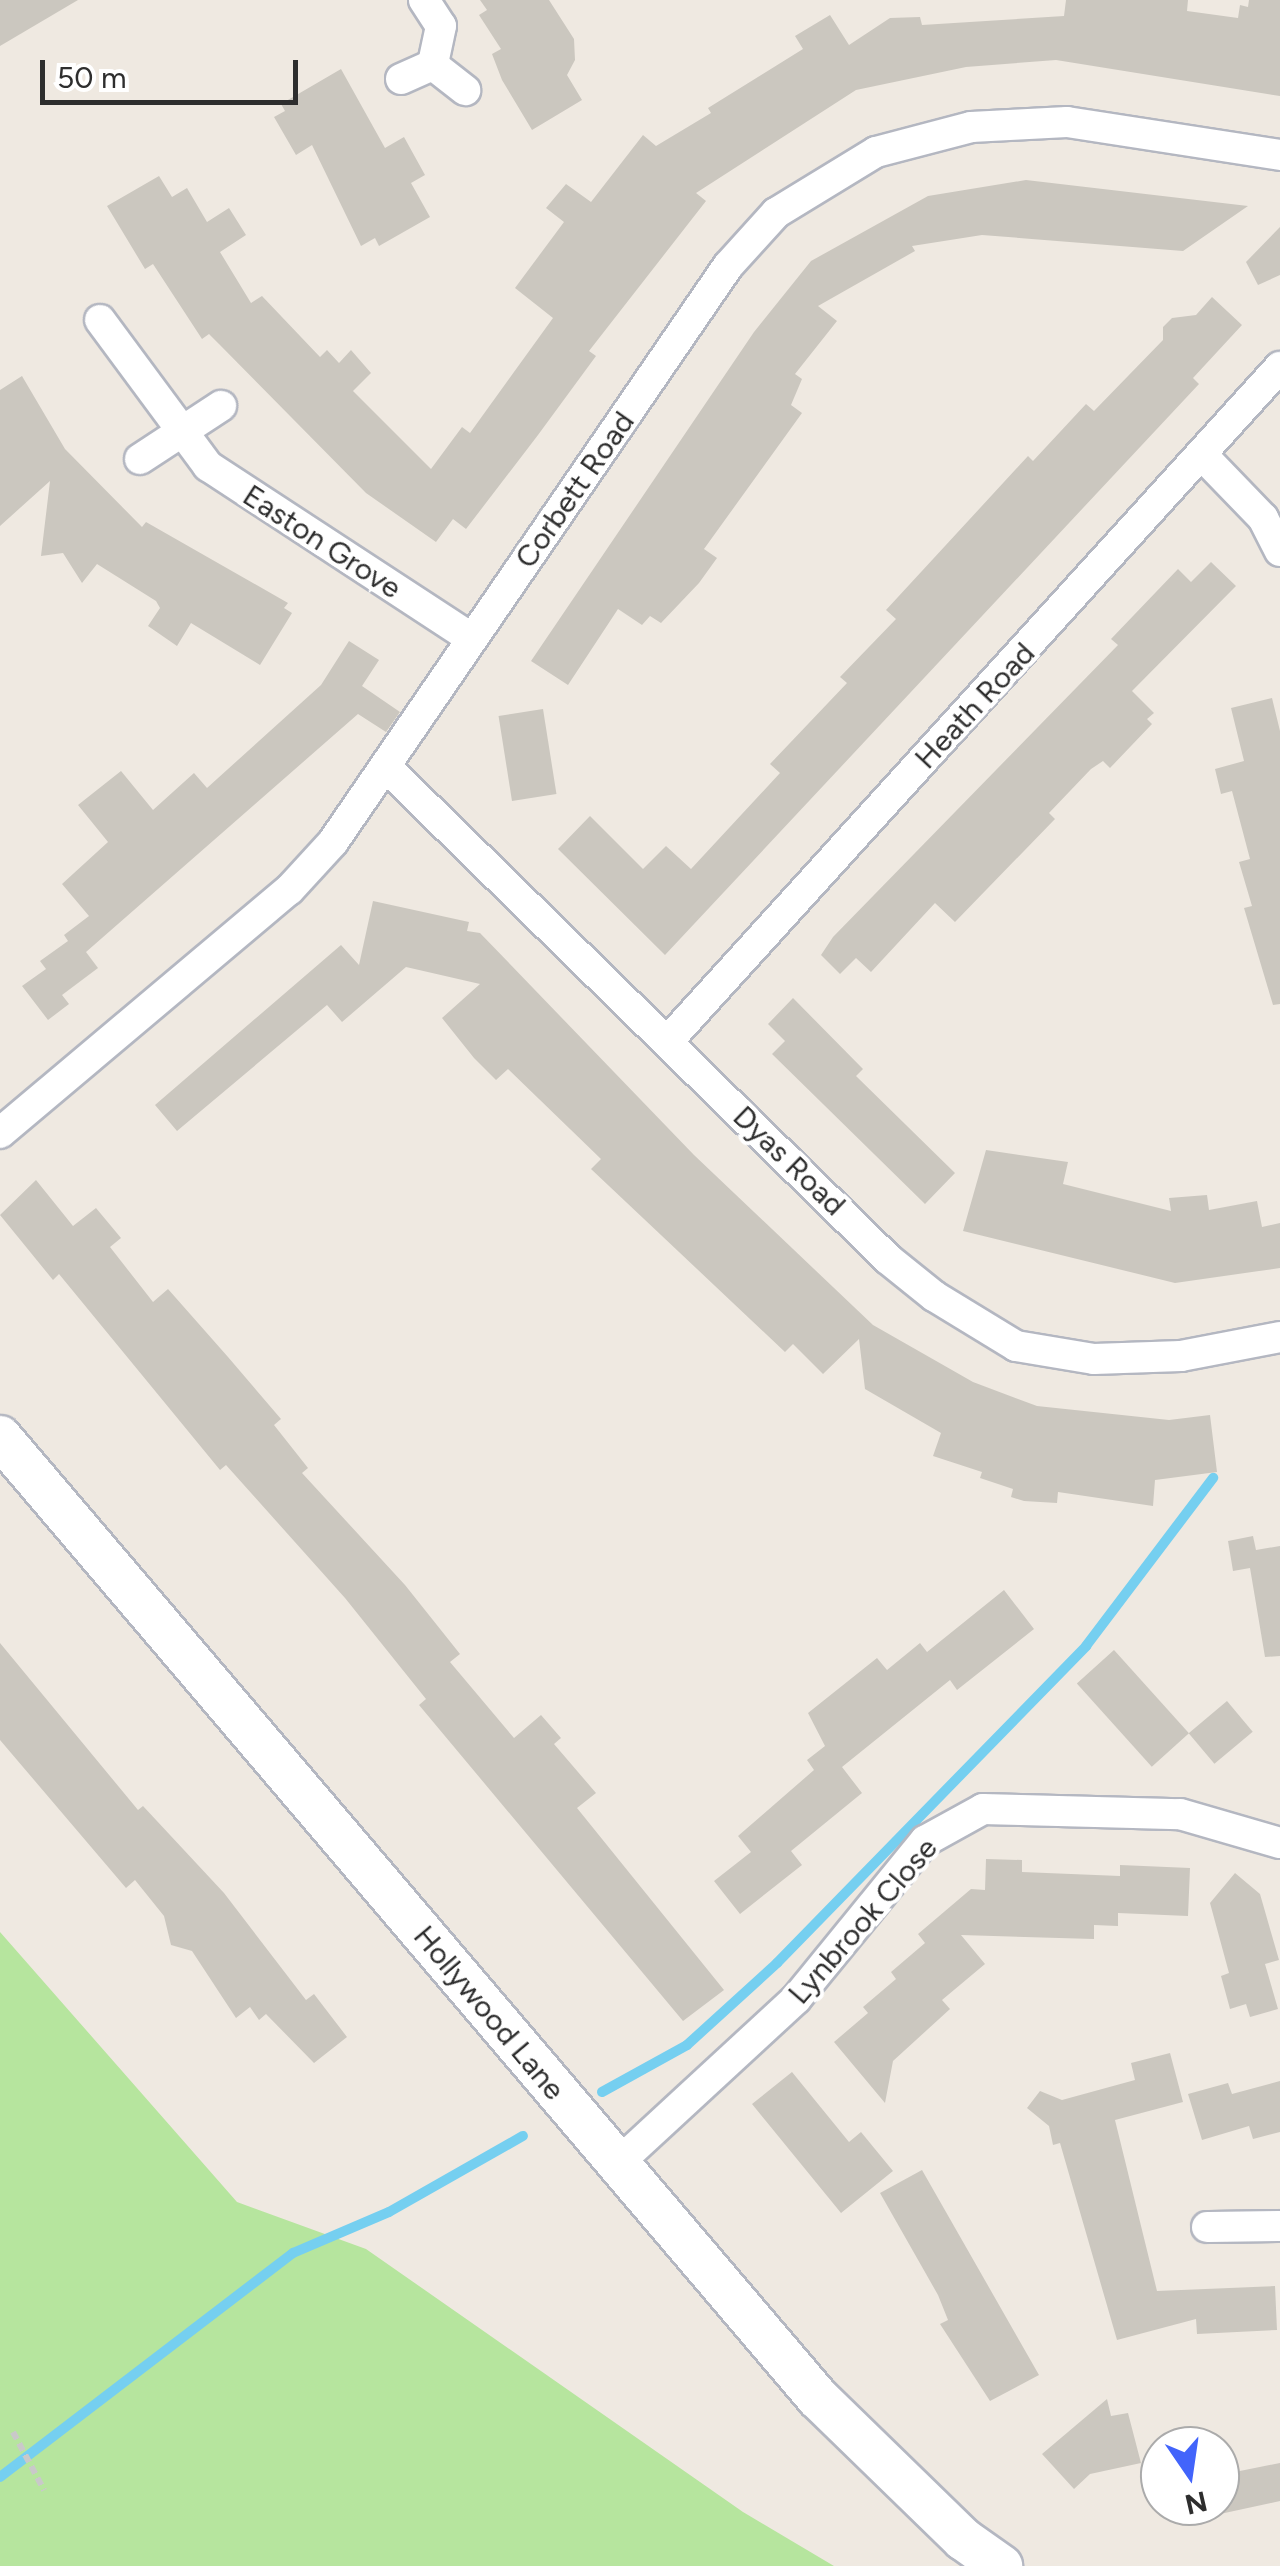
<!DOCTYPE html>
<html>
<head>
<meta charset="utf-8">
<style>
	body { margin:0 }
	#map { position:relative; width:1280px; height:2566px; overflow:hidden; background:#efe9e1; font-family:Figtree,sans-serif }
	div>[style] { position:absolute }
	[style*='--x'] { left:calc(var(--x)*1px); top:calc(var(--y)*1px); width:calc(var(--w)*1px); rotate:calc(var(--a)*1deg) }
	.green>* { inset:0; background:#b6e59e }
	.stream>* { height:10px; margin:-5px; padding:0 5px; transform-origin:5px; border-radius:5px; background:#75cff0 }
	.building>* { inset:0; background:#cbc7bf; transform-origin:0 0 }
	.path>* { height:6px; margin-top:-3px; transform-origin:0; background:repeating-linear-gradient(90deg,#c9c9c9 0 8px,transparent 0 13px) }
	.roads { filter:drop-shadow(2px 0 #b4b7c1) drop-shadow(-2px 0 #b4b7c1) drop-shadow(0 2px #b4b7c1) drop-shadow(0 -2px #b4b7c1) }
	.street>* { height:30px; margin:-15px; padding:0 15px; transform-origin:15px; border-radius:15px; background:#fff }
	.secondary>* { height:42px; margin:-21px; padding:0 21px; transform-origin:21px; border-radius:21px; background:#fff }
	span { translate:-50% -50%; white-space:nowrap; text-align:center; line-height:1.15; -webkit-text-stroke:8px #fff; paint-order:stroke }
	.street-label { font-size:30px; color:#2e2e2e }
	.north { position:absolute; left:1140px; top:2426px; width:100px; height:100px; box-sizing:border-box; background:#fff; border:2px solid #ababab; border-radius:50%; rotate:167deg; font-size:28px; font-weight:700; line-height:40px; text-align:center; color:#2e2e2e }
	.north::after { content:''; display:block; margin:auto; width:35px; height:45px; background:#4264fb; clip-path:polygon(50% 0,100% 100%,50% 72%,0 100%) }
	.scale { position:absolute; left:40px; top:60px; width:258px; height:45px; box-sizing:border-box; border:5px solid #2e2e2e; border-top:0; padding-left:12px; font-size:30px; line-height:35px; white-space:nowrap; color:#2e2e2e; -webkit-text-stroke:8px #fff; paint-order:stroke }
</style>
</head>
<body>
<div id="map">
	<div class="green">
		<i style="clip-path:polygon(0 1932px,237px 2202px,366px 2249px,743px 2512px,834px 2566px,0 2566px)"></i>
	</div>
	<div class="stream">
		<i style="--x:602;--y:2092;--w:97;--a:-28.9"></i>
		<i style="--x:687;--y:2045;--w:122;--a:-42.3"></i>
		<i style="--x:777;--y:1963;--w:443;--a:-45.7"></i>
		<i style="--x:1086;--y:1646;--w:211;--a:-52.9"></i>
		<i style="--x:0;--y:2477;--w:369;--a:-37.4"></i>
		<i style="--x:293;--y:2253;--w:104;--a:-23.1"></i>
		<i style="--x:389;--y:2212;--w:154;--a:-29.6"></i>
	</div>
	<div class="building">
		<i style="clip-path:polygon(0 0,78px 0,0 46px)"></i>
		<i style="clip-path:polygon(480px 0,549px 0,574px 39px,575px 60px,567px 75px,582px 100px,532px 130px,502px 80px,492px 54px,501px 49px,479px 15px,487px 10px)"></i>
		<i style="clip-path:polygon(1066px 0,1188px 0,1187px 11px,1238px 18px,1240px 5px,1248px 7px,1249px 0,1280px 0,1280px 96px,1056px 60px,966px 67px,856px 90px,696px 193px,706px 201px,589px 351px,596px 356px,538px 435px,466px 529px,453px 519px,436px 542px,366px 493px,219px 344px,209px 334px,202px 339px,153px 264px,145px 269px,107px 206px,159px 176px,172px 197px,187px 188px,207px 222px,229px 208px,246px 235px,220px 252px,251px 303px,262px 296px,320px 357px,327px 350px,339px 363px,351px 350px,371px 373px,353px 391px,431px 469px,462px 427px,470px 433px,553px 318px,515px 288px,564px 222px,546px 208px,566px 184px,591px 202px,643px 135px,656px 146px,711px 113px,708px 108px,803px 49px,795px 36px,830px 15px,849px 45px,890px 18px,920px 17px,922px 25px,1064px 16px)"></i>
		<i style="clip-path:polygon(341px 69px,385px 148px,404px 137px,425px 175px,411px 183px,430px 217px,379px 246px,375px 238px,361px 246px,312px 145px,296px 155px,274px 117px,285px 111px,281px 104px)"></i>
		<i style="clip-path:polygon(1026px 180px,1248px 206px,1183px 251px,982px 235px,912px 246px,915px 251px,818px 306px,837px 321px,795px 374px,802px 379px,791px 405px,802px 413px,704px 549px,717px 558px,699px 583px,661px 623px,650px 616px,642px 625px,618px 609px,568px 685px,531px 661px,754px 332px,811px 261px,928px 196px)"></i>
		<i style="clip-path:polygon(1280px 227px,1280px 275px,1258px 285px,1246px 262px)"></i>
		<i style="clip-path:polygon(1212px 297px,1242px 325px,1193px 378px,1199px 384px,665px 955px,558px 849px,590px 816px,643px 869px,666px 846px,691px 869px,780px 773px,770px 764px,847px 683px,840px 677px,896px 619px,886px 610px,1028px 456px,1033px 461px,1086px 404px,1094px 411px,1163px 340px,1163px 327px,1172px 318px,1196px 315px)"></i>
		<i style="clip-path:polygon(22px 376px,65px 449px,142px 527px,146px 522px,288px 603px,284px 608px,292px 613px,260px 665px,191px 623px,177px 646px,148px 626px,160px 608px,156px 601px,97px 564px,82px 583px,63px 553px,41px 556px,50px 481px,0 526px,0 390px)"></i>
		<i style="clip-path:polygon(1211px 562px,1236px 586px,1132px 691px,1154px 713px,1147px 719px,1152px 724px,1110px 768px,1103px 761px,1091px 769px,1049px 813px,1055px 819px,955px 922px,935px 903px,871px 972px,856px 958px,840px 974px,821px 955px,833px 937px,1118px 645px,1111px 639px,1178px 569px,1191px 582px)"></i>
		<i style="clip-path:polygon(349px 641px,379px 660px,362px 686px,400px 712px,386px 732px,358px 714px,86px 952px,98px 968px,62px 995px,69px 1004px,48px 1020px,22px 986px,46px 969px,40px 961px,68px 941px,64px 935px,89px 916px,62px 884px,108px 842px,78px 805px,121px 771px,153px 810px,194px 773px,207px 788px,321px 685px)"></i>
		<i style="clip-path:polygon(1272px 698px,1280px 731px,1280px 1004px,1273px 1005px,1244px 908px,1252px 906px,1239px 862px,1250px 859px,1232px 791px,1221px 794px,1215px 769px,1244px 761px,1231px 708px)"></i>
		<i style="left:543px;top:709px;width:86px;height:45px;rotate:81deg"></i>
		<i style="clip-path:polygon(373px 901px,469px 922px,467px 931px,480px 933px,694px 1155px,873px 1325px,973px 1382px,1037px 1406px,1169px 1420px,1210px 1415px,1217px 1472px,1155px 1480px,1153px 1506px,1058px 1492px,1057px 1503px,1024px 1501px,1011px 1497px,1013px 1489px,980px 1478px,982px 1472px,933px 1456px,941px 1433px,865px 1389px,859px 1339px,823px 1374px,793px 1344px,785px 1352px,591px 1169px,601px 1159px,508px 1069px,496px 1080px,474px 1058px,442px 1018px,480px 984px,406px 967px,342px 1022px,327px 1005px,177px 1131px,155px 1105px,341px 945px,359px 965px)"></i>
		<i style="clip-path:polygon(793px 998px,863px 1069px,856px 1076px,955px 1173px,925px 1204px,772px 1054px,785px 1041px,768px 1024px)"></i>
		<i style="clip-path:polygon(986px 1150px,1068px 1162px,1063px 1184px,1171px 1211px,1169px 1198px,1207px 1195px,1209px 1210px,1257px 1201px,1262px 1227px,1280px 1223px,1280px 1268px,1175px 1283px,963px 1231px)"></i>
		<i style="clip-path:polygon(36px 1180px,73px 1226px,96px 1208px,121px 1238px,110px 1247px,153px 1302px,168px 1289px,228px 1357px,281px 1419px,274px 1425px,308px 1468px,302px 1473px,405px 1585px,460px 1654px,450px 1662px,514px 1738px,541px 1715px,561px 1738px,554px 1744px,596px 1793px,577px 1808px,724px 1990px,683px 2021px,419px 1705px,426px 1699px,345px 1598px,226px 1465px,220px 1470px,59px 1274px,53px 1280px,0 1215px)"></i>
		<i style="clip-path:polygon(1253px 1536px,1256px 1550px,1280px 1546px,1280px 1656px,1265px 1657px,1250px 1568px,1233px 1571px,1228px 1541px)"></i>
		<i style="clip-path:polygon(1004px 1590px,1034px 1629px,957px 1690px,950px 1680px,842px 1767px,862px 1793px,791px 1851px,802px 1865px,740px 1914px,714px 1881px,751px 1852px,738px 1836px,814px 1770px,807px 1760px,825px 1746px,808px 1713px,877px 1658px,887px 1670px,920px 1643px,927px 1652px)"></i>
		<i style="clip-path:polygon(0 1643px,138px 1810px,143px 1806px,224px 1893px,306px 2000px,314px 1994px,347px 2037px,314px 2063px,266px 2014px,259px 2020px,250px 2007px,236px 2018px,192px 1951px,171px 1945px,164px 1916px,135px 1880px,126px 1888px,0 1740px)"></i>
		<i style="left:1114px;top:1650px;width:112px;height:50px;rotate:48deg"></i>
		<i style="left:1227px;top:1701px;width:40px;height:50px;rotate:50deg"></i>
		<i style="clip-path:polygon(986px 1859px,1022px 1860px,1022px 1872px,1120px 1876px,1120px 1865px,1190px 1868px,1188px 1916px,1118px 1913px,1118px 1926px,1094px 1925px,1094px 1939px,961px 1935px,985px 1964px,942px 2000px,950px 2009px,893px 2061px,885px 2103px,834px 2042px,868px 2013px,863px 2007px,896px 1979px,891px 1972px,925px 1943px,918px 1934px,971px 1889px,985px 1890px)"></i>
		<i style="clip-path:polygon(1235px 1873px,1260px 1894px,1279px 1960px,1265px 1964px,1278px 2009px,1250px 2017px,1246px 2004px,1230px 2009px,1221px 1976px,1229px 1973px,1210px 1903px)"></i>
		<i style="clip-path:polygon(1170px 2053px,1183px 2102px,1115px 2120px,1157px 2291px,1275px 2286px,1277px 2330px,1197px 2334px,1196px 2319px,1117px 2340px,1060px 2143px,1053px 2145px,1049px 2126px,1027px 2108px,1040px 2091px,1062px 2100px,1135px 2080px,1131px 2063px)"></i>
		<i style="clip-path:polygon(792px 2072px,849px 2142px,861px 2132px,893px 2171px,841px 2213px,752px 2104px)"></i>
		<i style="clip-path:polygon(1280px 2081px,1280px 2132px,1253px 2139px,1249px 2126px,1202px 2140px,1188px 2094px,1228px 2083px,1232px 2094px)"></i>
		<i style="clip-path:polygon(922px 2170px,1039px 2375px,990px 2401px,940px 2324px,948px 2320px,938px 2295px,880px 2193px)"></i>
		<i style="clip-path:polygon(1107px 2399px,1111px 2416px,1128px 2413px,1141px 2463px,1090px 2474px,1074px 2489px,1042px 2454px)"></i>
		<i style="clip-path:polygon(1280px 2463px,1280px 2501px,1220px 2514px,1220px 2475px)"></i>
	</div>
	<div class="path">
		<i style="--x:13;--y:2432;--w:66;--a:61.9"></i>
	</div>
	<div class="roads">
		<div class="street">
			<i style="--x:424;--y:0;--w:31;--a:57"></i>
			<i style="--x:441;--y:26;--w:40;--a:102"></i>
			<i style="--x:401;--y:79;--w:35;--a:-24"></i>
			<i style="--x:433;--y:65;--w:41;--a:38"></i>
			<i style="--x:100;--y:320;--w:182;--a:53.5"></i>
			<i style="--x:208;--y:466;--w:314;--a:33.2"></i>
			<i style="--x:1204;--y:457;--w:85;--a:46"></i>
			<i style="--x:1263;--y:518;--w:37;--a:63"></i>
			<i style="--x:140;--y:459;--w:97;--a:-33.2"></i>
			<i style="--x:388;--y:769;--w:700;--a:44.42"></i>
			<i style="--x:888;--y:1259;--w:59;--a:38.8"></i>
			<i style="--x:934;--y:1296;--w:96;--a:31.4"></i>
			<i style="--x:1016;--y:1346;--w:79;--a:9.5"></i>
			<i style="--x:1094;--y:1359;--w:87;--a:-2"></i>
			<i style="--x:1181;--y:1356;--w:101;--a:-10.9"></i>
			<i style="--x:667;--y:1042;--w:912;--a:-47.76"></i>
			<i style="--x:0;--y:1133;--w:378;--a:-40.1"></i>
			<i style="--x:289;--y:890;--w:65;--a:-47.5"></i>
			<i style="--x:333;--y:842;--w:698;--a:-55.56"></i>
			<i style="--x:728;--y:266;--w:72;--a:-47.8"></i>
			<i style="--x:776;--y:213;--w:117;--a:-31.4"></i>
			<i style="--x:876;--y:152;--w:98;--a:-14.7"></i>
			<i style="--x:971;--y:127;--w:96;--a:-3"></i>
			<i style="--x:1067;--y:122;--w:216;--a:8.8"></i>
			<i style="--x:616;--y:2165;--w:245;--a:-42.7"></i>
			<i style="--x:796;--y:1999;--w:204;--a:-50.8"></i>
			<i style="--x:925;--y:1841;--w:66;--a:-28.9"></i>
			<i style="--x:983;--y:1809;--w:197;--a:1.5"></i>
			<i style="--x:1180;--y:1814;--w:104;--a:16.2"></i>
			<i style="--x:1207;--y:2227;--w:73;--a:-0.8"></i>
		</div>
		<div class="secondary">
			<i style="--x:0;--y:1437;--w:1261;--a:49.6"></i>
			<i style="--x:817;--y:2397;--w:204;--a:44.2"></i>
			<i style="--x:963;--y:2539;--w:47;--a:35.4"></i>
		</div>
	</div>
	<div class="street-label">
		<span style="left:575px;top:490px;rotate:-55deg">Corbett Road</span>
		<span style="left:322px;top:542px;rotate:33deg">Easton Grove</span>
		<span style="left:975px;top:706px;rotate:-47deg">Heath Road</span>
		<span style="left:789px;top:1161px;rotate:44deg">Dyas Road</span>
		<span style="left:863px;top:1921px;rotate:-49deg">Lynbrook Close</span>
		<span style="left:489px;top:2013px;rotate:50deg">Hollywood Lane</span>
	</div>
	<div class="north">N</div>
	<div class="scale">50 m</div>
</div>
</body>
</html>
